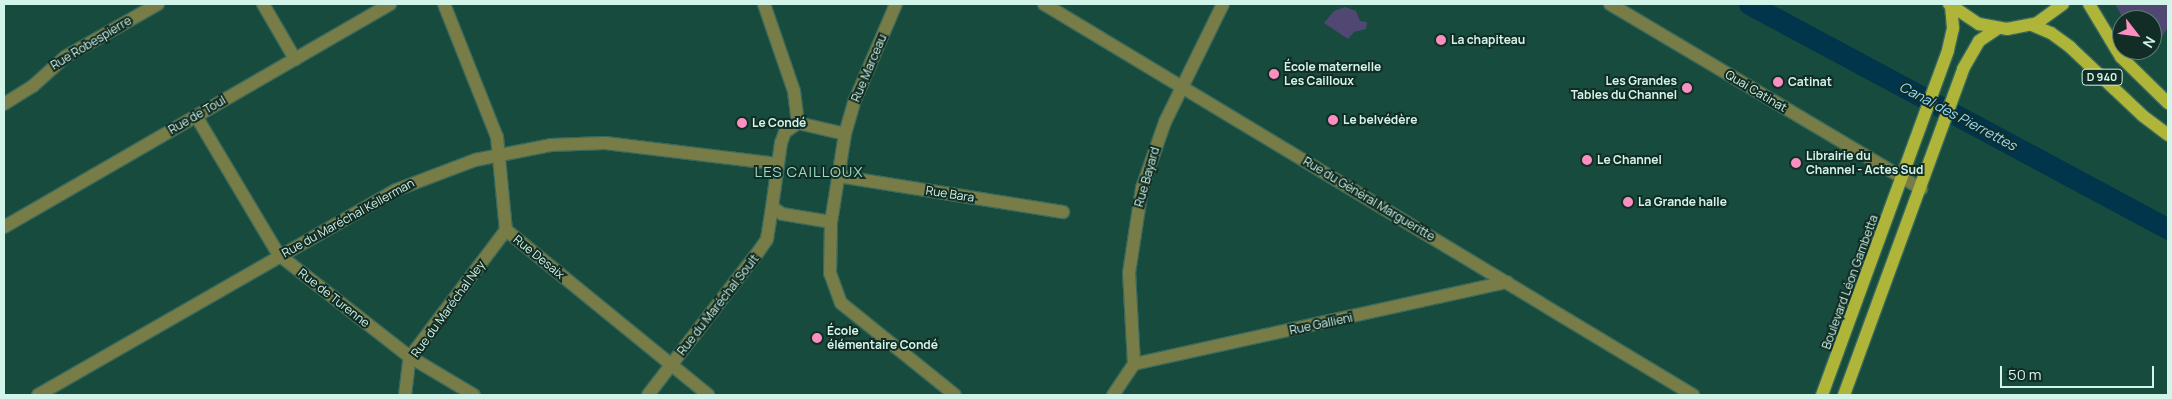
<!DOCTYPE html>
<html>
<head>
<meta charset="utf-8">
<style>
	body { margin:0 }
	#map { position:relative; width:2172px; height:399px; overflow:hidden; background:#174b3d; font-family:Manrope,sans-serif }
	div>[style] { position:absolute }
	[style*='--x'] { left:calc(var(--x)*1px); top:calc(var(--y)*1px); width:calc(var(--w)*1px); rotate:calc(var(--a)*1deg) }
	.green>* { inset:0; background:#504873 }
	.canal>* { height:21px; margin:-10.5px; padding:0 10.5px; transform-origin:10.5px; border-radius:10.5px; background:#00354b }
	.roads { filter:drop-shadow(1px 0 #39695c) drop-shadow(-1px 0 #39695c) drop-shadow(0 1px #39695c) drop-shadow(0 -1px #39695c) }
	.street>* { height:12px; margin:-6px; padding:0 6px; transform-origin:6px; border-radius:6px; background:#787c46 }
	.primary>* { height:12px; margin:-6px; padding:0 6px; transform-origin:6px; border-radius:6px; background:#afb539 }
	.dots>* { width:14px; height:14px; translate:-50% -50%; box-sizing:border-box; border:2px solid #112d25; border-radius:50% }
	span { translate:-50% -50%; white-space:nowrap; text-align:center; line-height:1.15; -webkit-text-stroke:4px #112d25; paint-order:stroke }
	.shield-label span { padding:1px 4px; background:#112d25; border:1px solid; border-radius:4px; -webkit-text-stroke-width:0 }
	.shield-label { font-size:11px; color:#d3f4e8; font-weight:700 }
	.poi-label { font-size:12px; color:#d3f4e8; font-weight:700 }
	.left { translate:0 -50%; text-align:left }
	.right { translate:-100% -50%; text-align:right }
	.street-label { font-size:12px; color:#d3f4e8 }
	.water-label { font-size:14px; color:#95d7fa; font-style:italic }
	.quarter-label { font-size:15px; color:#98dcc5; letter-spacing:1px }
	.frame { position:absolute; inset:0; border:5px solid #d3f4e8; pointer-events:none }
	.north { position:absolute; left:2112px; top:10px; width:50px; height:50px; box-sizing:border-box; background:#112d25; border:1px solid #5f7d73; border-radius:50%; rotate:120deg; font-size:14px; font-weight:700; line-height:20px; text-align:center; color:#d3f4e8 }
	.north::after { content:''; display:block; margin:auto; width:18px; height:22px; background:#fc8fc1; clip-path:polygon(50% 0,100% 100%,50% 72%,0 100%) }
	.scale { position:absolute; left:2000px; top:366px; width:154px; height:22px; box-sizing:border-box; border:2px solid #d3f4e8; border-top:0; padding-left:6px; font-size:15px; line-height:18px; white-space:nowrap; color:#d3f4e8; -webkit-text-stroke:4px #112d25; paint-order:stroke }
</style>
</head>
<body>
<div id="map">
	<div class="green">
		<i style="clip-path:polygon(2115px 4px,2168px 4px,2168px 27px,2150px 56px,2144px 50px,2152px 50px,2152px 20px,2124px 20px)"></i>
		<i style="clip-path:polygon(1345px 7px,1356px 11px,1360px 21px,1367px 22px,1366px 29px,1354px 32px,1348px 39px,1324px 23px,1334px 11px)"></i>
	</div>
	<div class="canal">
		<i style="--x:1749;--y:4;--w:476;--a:28.2"></i>
	</div>
	<div class="roads">
		<div class="street">
			<i style="--x:263;--y:4;--w:64;--a:59.8"></i>
			<i style="--x:444;--y:4;--w:143;--a:68.3"></i>
			<i style="--x:497;--y:137;--w:93;--a:84.5"></i>
			<i style="--x:506;--y:230;--w:261;--a:39.2"></i>
			<i style="--x:764;--y:4;--w:92;--a:71"></i>
			<i style="--x:794;--y:91;--w:32;--a:83"></i>
			<i style="--x:1044;--y:4;--w:758;--a:31.07"></i>
			<i style="--x:1610;--y:4;--w:362;--a:30.7"></i>
			<i style="--x:4;--y:104;--w:34;--a:-32"></i>
			<i style="--x:33;--y:86;--w:43;--a:-42.2"></i>
			<i style="--x:65;--y:57;--w:107;--a:-29.7"></i>
			<i style="--x:196;--y:116;--w:162;--a:59.2"></i>
			<i style="--x:279;--y:255;--w:166;--a:37.9"></i>
			<i style="--x:410;--y:357;--w:74;--a:30.7"></i>
			<i style="--x:798;--y:123;--w:48;--a:13.2"></i>
			<i style="--x:845;--y:134;--w:89;--a:99"></i>
			<i style="--x:831;--y:222;--w:50;--a:-170.7"></i>
			<i style="--x:782;--y:214;--w:12;--a:-145"></i>
			<i style="--x:772;--y:207;--w:65;--a:-82"></i>
			<i style="--x:781;--y:143;--w:12;--a:-70"></i>
			<i style="--x:785;--y:132;--w:16;--a:-35"></i>
			<i style="--x:845;--y:134;--w:35;--a:-74"></i>
			<i style="--x:855;--y:100;--w:104;--a:-66.9"></i>
			<i style="--x:838;--y:176;--w:228;--a:9.1"></i>
			<i style="--x:831;--y:222;--w:51;--a:91.1"></i>
			<i style="--x:830;--y:273;--w:32;--a:70"></i>
			<i style="--x:841;--y:303;--w:146;--a:38.9"></i>
			<i style="--x:4;--y:227;--w:446;--a:-30"></i>
			<i style="--x:1134;--y:364;--w:382;--a:-12.4"></i>
			<i style="--x:1134;--y:364;--w:91;--a:-93.1"></i>
			<i style="--x:1129;--y:273;--w:86;--a:-81.3"></i>
			<i style="--x:1142;--y:188;--w:70;--a:-70.8"></i>
			<i style="--x:1165;--y:122;--w:131;--a:-63.8"></i>
			<i style="--x:38;--y:395;--w:413;--a:-29.8"></i>
			<i style="--x:396;--y:190;--w:85;--a:-20.8"></i>
			<i style="--x:475;--y:160;--w:77;--a:-11.2"></i>
			<i style="--x:551;--y:145;--w:54;--a:-2.1"></i>
			<i style="--x:605;--y:143;--w:174;--a:6.9"></i>
			<i style="--x:405;--y:395;--w:38;--a:-83"></i>
			<i style="--x:410;--y:357;--w:159;--a:-52.9"></i>
			<i style="--x:648;--y:395;--w:177;--a:-52.4"></i>
			<i style="--x:756;--y:255;--w:19;--a:-55"></i>
			<i style="--x:767;--y:239;--w:32;--a:-81"></i>
			<i style="--x:1113;--y:395;--w:37;--a:-56"></i>
		</div>
		<div class="primary">
			<i style="--x:1949;--y:4;--w:36;--a:34"></i>
			<i style="--x:1979;--y:24;--w:28;--a:10"></i>
			<i style="--x:2007;--y:29;--w:31;--a:-11"></i>
			<i style="--x:2037;--y:23;--w:32;--a:-36"></i>
			<i style="--x:2089;--y:4;--w:62;--a:58.9"></i>
			<i style="--x:2121;--y:57;--w:66;--a:44.4"></i>
			<i style="--x:2032;--y:25;--w:21;--a:23"></i>
			<i style="--x:2051;--y:33;--w:24;--a:36"></i>
			<i style="--x:2070;--y:47;--w:100;--a:43.4"></i>
			<i style="--x:2143;--y:116;--w:31;--a:37"></i>
			<i style="--x:1822;--y:395;--w:367;--a:-69.9"></i>
			<i style="--x:1948;--y:50;--w:23;--a:-77"></i>
			<i style="--x:1953;--y:28;--w:22;--a:-95"></i>
			<i style="--x:1844;--y:395;--w:347;--a:-69.9"></i>
			<i style="--x:1963;--y:69;--w:32;--a:-60"></i>
			<i style="--x:1979;--y:41;--w:22;--a:-34"></i>
		</div>
	</div>
	<div class="dots">
		<i style="left:1441px;top:40px;background:#fc8fc1"></i>
		<i style="left:1274px;top:74px;background:#fc8fc1"></i>
		<i style="left:1778px;top:82px;background:#fc8fc1"></i>
		<i style="left:1687px;top:88px;background:#fc8fc1"></i>
		<i style="left:1333px;top:120px;background:#fc8fc1"></i>
		<i style="left:742px;top:123px;background:#fc8fc1"></i>
		<i style="left:1587px;top:160px;background:#fc8fc1"></i>
		<i style="left:1796px;top:163px;background:#fc8fc1"></i>
		<i style="left:1628px;top:202px;background:#fc8fc1"></i>
		<i style="left:817px;top:338px;background:#fc8fc1"></i>
	</div>
	<div class="shield-label">
		<span style="left:2102px;top:77px">D 940</span>
	</div>
	<div class="poi-label">
		<span class="left" style="left:1451px;top:40px">La chapiteau</span>
		<span class="left" style="left:1284px;top:74px">École maternelle<br>Les Cailloux</span>
		<span class="right" style="left:1677px;top:88px">Les Grandes<br>Tables du Channel</span>
		<span class="left" style="left:1788px;top:82px">Catinat</span>
		<span class="left" style="left:1343px;top:120px">Le belvédère</span>
		<span class="left" style="left:752px;top:123px">Le Condé</span>
		<span class="left" style="left:1806px;top:163px">Librairie du<br>Channel - Actes Sud</span>
		<span class="left" style="left:1597px;top:160px">Le Channel</span>
		<span class="left" style="left:1638px;top:202px">La Grande halle</span>
		<span class="left" style="left:827px;top:338px">École<br>élémentaire Condé</span>
	</div>
	<div class="street-label">
		<span style="left:91px;top:43px;rotate:-31deg">Rue Robespierre</span>
		<span style="left:869px;top:68px;rotate:-67deg">Rue Marceau</span>
		<span style="left:1756px;top:91px;rotate:31deg">Quai Catinat</span>
		<span style="left:197px;top:115px;rotate:-30deg">Rue de Toul</span>
		<span style="left:1147px;top:177px;rotate:-74deg">Rue Bayard</span>
		<span style="left:950px;top:194px;rotate:9deg">Rue Bara</span>
		<span style="left:1369px;top:199px;rotate:31deg">Rue du Général Margueritte</span>
		<span style="left:348px;top:218px;rotate:-29deg">Rue du Maréchal Kellerman</span>
		<span style="left:539px;top:257px;rotate:39deg">Rue Desaix</span>
		<span style="left:1850px;top:282px;rotate:-70deg">Boulevard Léon Gambetta</span>
		<span style="left:334px;top:298px;rotate:38deg">Rue de Turenne</span>
		<span style="left:718px;top:305px;rotate:-52deg">Rue du Maréchal Soult</span>
		<span style="left:448px;top:309px;rotate:-54deg">Rue du Maréchal Ney</span>
		<span style="left:1321px;top:324px;rotate:-12deg">Rue Gallieni</span>
	</div>
	<div class="water-label">
		<span style="left:1958px;top:116px;rotate:28deg">Canal des Pierrettes</span>
	</div>
	<div class="quarter-label">
		<span style="left:809px;top:172px">LES CAILLOUX</span>
	</div>
	<div class="frame"></div>
	<div class="north">N</div>
	<div class="scale">50 m</div>
</div>
</body>
</html>
